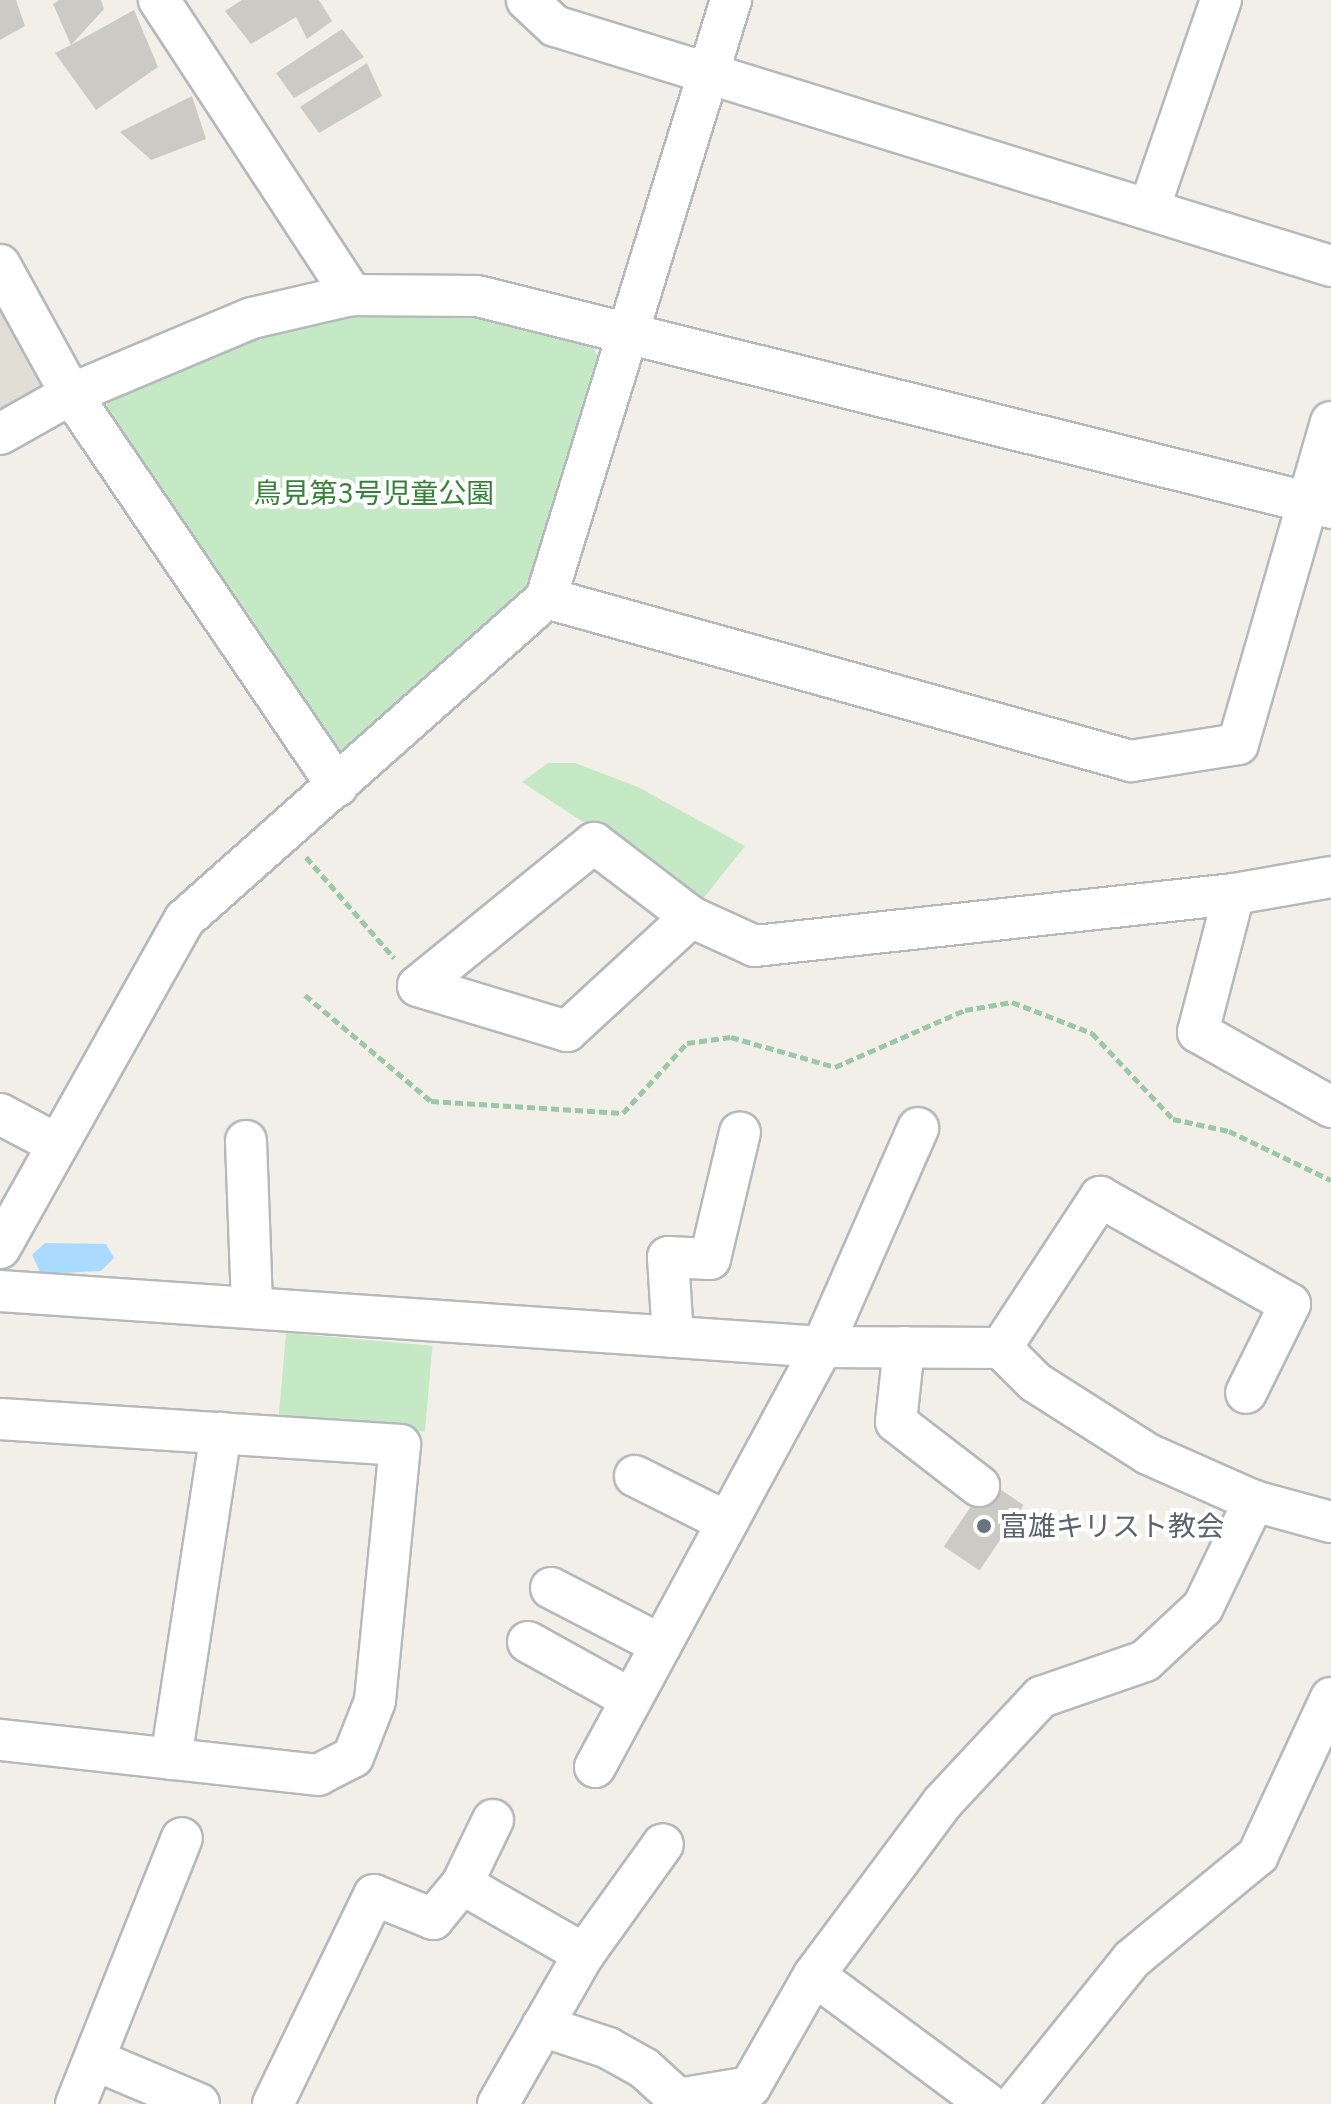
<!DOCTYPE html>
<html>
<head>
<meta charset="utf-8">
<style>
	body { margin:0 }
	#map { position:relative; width:1331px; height:2104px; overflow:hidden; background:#f1efe8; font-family:"IBM Plex Sans","Noto Sans JP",sans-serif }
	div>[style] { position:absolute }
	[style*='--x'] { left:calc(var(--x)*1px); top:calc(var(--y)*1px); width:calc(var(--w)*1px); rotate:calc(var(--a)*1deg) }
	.education>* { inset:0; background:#e1ded6 }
	.green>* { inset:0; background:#c5e8c5; transform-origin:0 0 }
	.water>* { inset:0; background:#aadaff }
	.building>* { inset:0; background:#cccac5; transform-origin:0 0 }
	.path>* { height:5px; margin-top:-2.5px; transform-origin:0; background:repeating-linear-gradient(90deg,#9cc7a9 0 8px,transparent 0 12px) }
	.roads { filter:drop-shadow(2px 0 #b5b8bc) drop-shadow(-2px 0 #b5b8bc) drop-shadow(0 2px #b5b8bc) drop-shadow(0 -2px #b5b8bc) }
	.minor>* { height:40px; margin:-20px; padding:0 20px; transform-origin:20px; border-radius:20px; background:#fff }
	.dots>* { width:22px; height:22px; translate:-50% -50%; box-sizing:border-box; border:4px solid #fff; border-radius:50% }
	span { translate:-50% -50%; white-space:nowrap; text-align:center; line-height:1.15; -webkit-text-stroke:8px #fff; paint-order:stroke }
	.park-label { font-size:28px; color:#348238 }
	.worship-label { font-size:28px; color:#5b616d }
	.left { translate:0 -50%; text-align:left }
</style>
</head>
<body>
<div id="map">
	<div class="education">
		<i style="clip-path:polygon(0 295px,43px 372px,39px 388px,0 409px)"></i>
	</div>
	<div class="green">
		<i style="clip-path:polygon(429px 312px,489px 320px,593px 347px,600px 361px,533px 585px,351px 757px,337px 755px,105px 415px,108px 400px,220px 342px,357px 313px)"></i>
		<i style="clip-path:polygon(548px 763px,575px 763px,638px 787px,745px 846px,702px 900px,522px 782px)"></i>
		<i style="left:286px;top:1333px;width:147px;height:86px;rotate:5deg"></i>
	</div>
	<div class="water">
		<i style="clip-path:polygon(45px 1243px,106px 1244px,114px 1258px,101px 1271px,41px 1274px,32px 1255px)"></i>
	</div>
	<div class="building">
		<i style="clip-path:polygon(0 0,16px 0,25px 26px,0 40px)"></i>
		<i style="clip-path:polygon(59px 0,101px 0,104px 9px,71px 45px,134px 10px,158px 67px,96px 110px,55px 53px,71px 45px,53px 4px)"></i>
		<i style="clip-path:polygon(242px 0,319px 0,332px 21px,307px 39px,296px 17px,251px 44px,225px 11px)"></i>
		<i style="clip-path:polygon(342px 29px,364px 57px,294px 98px,276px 73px)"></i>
		<i style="clip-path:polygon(367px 63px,382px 96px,319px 133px,300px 107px)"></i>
		<i style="clip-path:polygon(192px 96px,206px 139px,151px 160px,120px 132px)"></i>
		<i style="left:988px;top:1481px;width:43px;height:79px;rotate:34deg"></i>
	</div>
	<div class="path">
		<i style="--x:306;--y:857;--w:134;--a:48.9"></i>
		<i style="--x:305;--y:995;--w:165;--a:40.1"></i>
		<i style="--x:431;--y:1101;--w:192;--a:3.6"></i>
		<i style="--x:623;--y:1113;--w:95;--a:-47.6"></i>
		<i style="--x:687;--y:1043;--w:44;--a:-7.8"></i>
		<i style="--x:731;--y:1037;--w:108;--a:16.1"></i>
		<i style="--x:835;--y:1067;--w:142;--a:-23.7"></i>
		<i style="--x:965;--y:1010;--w:48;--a:-9.7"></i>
		<i style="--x:1012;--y:1002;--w:86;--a:21.2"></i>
		<i style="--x:1092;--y:1033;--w:118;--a:46.7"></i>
		<i style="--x:1173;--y:1119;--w:57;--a:12.1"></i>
		<i style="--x:1229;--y:1131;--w:113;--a:25.7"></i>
	</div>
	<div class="roads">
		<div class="minor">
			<i style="--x:159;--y:0;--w:353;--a:56.8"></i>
			<i style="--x:527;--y:0;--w:38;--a:43"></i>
			<i style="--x:555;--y:26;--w:812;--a:17.19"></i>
			<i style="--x:1149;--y:209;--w:221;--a:-71"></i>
			<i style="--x:0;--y:265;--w:147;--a:61.2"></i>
			<i style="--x:71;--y:394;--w:474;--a:55.8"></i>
			<i style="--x:0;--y:434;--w:81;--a:-29.4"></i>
			<i style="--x:71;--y:394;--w:196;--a:-22.8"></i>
			<i style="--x:252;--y:318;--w:103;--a:-13"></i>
			<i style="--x:352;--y:295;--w:125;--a:0.5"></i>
			<i style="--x:477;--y:296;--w:880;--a:13.94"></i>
			<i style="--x:546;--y:598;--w:607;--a:15.57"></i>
			<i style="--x:1131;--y:761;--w:108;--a:-9"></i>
			<i style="--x:1238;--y:744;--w:335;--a:-73.9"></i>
			<i style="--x:1234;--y:894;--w:143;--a:104.6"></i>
			<i style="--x:1198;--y:1032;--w:153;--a:29.4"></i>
			<i style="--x:418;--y:986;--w:227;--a:-39.1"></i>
			<i style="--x:594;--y:843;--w:122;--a:37.3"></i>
			<i style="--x:691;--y:917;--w:70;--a:24.4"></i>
			<i style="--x:755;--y:946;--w:482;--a:-6.2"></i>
			<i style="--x:1234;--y:894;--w:98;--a:-9.9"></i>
			<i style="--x:418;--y:986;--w:156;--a:16.8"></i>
			<i style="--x:567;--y:1031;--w:168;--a:-42.6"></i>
			<i style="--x:0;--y:1114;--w:64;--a:27.8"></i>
			<i style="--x:246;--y:1141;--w:167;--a:87.9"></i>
			<i style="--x:0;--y:1248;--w:377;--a:-60.7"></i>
			<i style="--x:185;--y:919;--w:483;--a:-41.6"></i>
			<i style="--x:546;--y:598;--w:626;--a:-72.81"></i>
			<i style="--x:0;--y:1291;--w:824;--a:3.9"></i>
			<i style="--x:822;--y:1347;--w:179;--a:0.3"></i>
			<i style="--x:1001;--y:1348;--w:48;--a:45"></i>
			<i style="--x:1035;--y:1382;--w:134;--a:32.5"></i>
			<i style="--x:1148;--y:1454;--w:116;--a:23.9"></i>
			<i style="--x:1254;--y:1501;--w:80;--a:15.3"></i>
			<i style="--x:673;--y:1337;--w:80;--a:-93.6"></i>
			<i style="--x:668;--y:1257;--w:42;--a:2.7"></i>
			<i style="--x:710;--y:1259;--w:130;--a:-76.7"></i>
			<i style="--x:904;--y:1347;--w:75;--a:96.1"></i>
			<i style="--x:896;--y:1422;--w:105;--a:37.6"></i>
			<i style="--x:1001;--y:1348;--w:181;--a:-56.7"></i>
			<i style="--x:1100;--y:1197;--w:218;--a:29.4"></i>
			<i style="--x:1290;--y:1304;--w:99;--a:116.3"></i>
			<i style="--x:0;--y:1419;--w:401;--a:3.7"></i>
			<i style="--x:400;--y:1445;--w:257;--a:95.6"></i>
			<i style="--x:375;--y:1701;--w:60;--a:111.4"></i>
			<i style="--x:353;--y:1757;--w:39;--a:153"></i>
			<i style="--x:318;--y:1775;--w:320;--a:-173.7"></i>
			<i style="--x:635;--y:1476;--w:103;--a:26.6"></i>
			<i style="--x:551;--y:1588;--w:124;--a:27.4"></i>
			<i style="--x:528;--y:1642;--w:118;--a:29"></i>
			<i style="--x:171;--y:1759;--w:330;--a:-81.3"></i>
			<i style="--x:595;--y:1767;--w:477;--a:-61.6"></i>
			<i style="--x:822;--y:1347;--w:239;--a:-66.3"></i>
			<i style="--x:462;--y:1884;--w:71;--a:-64.2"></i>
			<i style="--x:814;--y:1975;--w:217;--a:36.6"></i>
			<i style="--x:542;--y:2026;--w:70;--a:18.4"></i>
			<i style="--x:608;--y:2048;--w:41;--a:29.1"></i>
			<i style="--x:644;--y:2068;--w:46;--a:42.4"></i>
			<i style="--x:678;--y:2099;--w:73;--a:-9.5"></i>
			<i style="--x:750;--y:2087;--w:129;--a:-60.3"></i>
			<i style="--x:814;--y:1975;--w:214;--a:-53.3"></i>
			<i style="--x:942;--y:1803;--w:145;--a:-47"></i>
			<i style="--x:1041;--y:1697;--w:110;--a:-19.1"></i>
			<i style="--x:1145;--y:1661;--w:79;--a:-43"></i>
			<i style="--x:1203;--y:1607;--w:118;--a:-64.3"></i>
			<i style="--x:95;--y:2060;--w:113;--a:22.9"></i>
			<i style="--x:76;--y:2104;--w:286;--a:-68.3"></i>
			<i style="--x:273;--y:2104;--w:232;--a:-64.2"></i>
			<i style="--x:374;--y:1895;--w:64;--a:22.1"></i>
			<i style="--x:433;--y:1919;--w:45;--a:-50.4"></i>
			<i style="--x:462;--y:1884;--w:141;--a:29.8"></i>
			<i style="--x:498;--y:2104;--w:173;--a:-60.2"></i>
			<i style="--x:584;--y:1954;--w:135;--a:-54.3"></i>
			<i style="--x:1015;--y:2104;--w:186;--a:-51.1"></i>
			<i style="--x:1132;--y:1959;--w:163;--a:-39.5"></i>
			<i style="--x:1258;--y:1855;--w:173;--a:-65.1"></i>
		</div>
	</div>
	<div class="dots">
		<i style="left:984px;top:1526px;background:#6b7280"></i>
	</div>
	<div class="park-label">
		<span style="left:374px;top:493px">鳥見第3号児童公園</span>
	</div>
	<div class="worship-label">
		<span class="left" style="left:1000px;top:1526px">富雄キリスト教会</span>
	</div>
</div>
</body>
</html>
